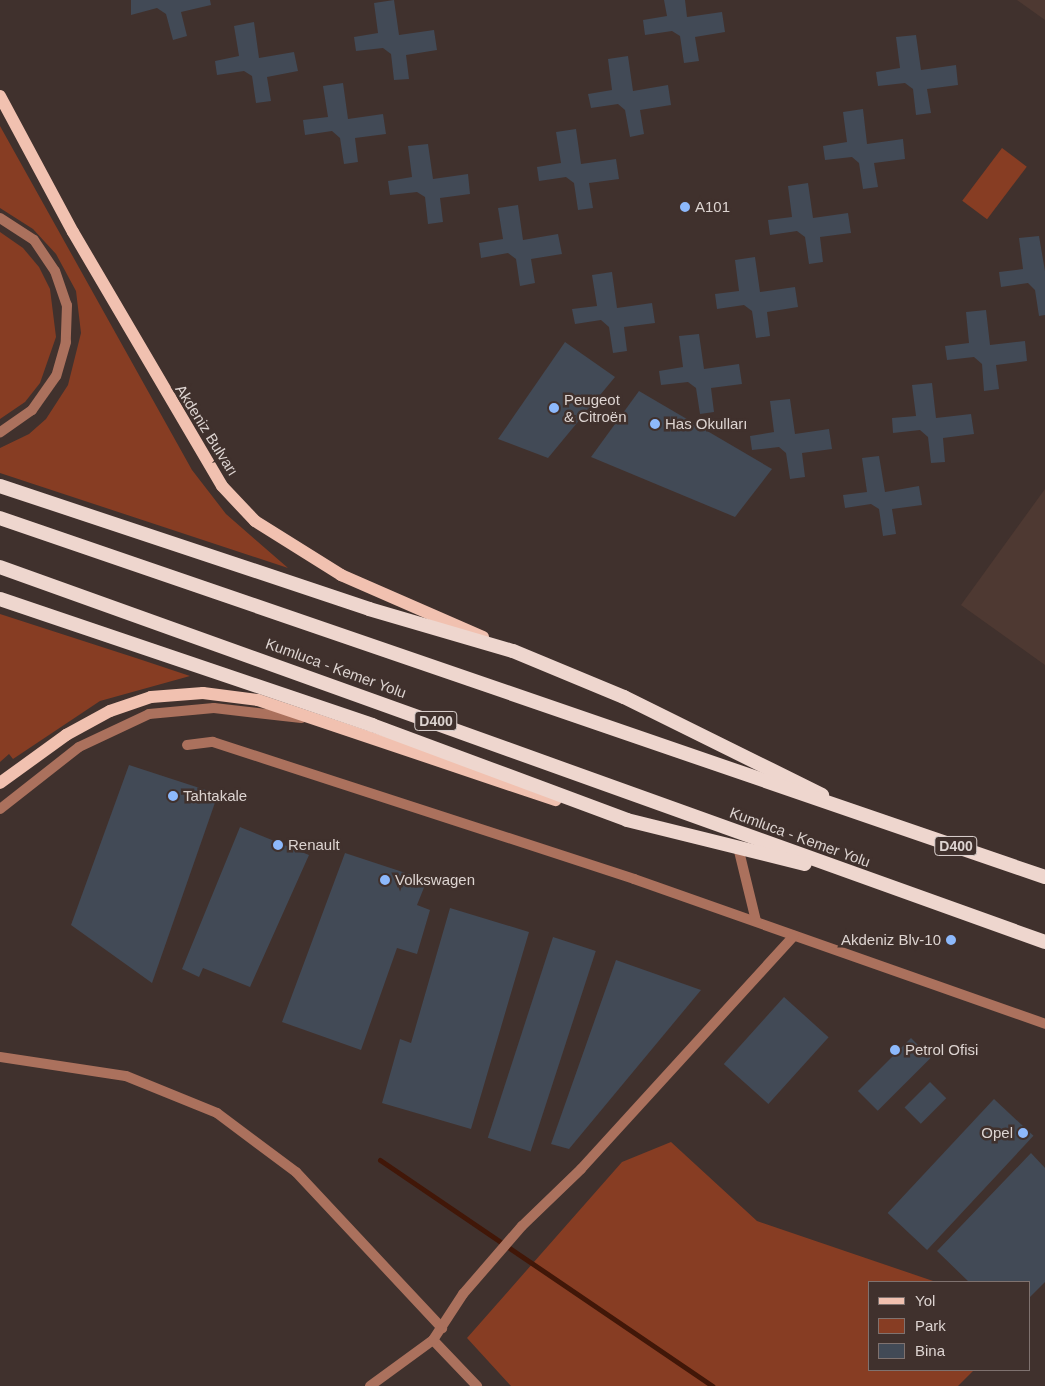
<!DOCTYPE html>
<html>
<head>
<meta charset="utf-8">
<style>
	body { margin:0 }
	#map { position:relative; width:1045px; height:1386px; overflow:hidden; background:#40312d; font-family:Arial,sans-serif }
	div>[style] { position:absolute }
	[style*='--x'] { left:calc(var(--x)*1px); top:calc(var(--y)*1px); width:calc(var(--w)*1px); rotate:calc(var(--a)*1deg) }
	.built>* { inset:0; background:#4e3932 }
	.green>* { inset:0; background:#873d23; transform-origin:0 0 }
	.stream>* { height:5px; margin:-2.5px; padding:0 2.5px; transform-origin:2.5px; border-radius:2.5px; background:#411708 }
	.building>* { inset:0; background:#424a56; transform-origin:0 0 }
	.minor>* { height:10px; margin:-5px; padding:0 5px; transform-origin:5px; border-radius:5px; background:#ab715d }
	.tertiary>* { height:10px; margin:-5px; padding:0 5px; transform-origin:5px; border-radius:5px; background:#ab715d }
	.primary>* { height:12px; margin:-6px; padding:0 6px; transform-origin:6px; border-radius:6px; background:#f1c1b0 }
	.trunk>* { height:14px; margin:-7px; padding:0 7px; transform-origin:7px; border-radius:7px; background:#eed6ce }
	.dots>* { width:14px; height:14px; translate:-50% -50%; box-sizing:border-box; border:2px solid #40312d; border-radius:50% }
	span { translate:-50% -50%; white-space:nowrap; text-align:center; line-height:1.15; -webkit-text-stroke:5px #40312d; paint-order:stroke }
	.shield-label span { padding:1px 4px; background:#40312d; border:1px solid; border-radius:4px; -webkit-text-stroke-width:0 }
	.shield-label { font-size:14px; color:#ddd4d1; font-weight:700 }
	.poi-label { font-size:15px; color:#ddd4d1 }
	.left { translate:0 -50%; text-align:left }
	.right { translate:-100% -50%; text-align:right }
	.street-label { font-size:15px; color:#ddd4d1 }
	.legend { position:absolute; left:868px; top:1281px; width:162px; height:90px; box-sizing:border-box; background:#40312d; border:1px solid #7f726f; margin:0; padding:6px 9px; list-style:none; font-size:15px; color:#ddd4d1 }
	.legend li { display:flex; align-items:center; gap:10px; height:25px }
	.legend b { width:25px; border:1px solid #7f726f }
</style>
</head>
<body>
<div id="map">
	<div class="built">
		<i style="clip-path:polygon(1017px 0,1045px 0,1045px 20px)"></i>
		<i style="clip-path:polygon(1045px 489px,1045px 665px,961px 605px)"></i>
	</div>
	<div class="green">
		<i style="clip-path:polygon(0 126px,192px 470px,226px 514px,288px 568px,0 473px,0 448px,29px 434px,46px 419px,68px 385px,81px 333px,76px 291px,56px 254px,33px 229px,0 208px)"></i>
		<i style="left:1002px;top:148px;width:31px;height:66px;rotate:37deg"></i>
		<i style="clip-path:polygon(0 232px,23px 248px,39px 267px,50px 289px,56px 337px,40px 383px,25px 402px,0 419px)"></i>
		<i style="clip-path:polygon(0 614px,139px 659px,190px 676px,100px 701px,13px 759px,9px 754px,0 762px)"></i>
		<i style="clip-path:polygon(671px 1142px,757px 1221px,936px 1282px,869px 1282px,869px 1370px,974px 1370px,958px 1386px,511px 1386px,467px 1338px,622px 1162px)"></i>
	</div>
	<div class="stream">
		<i style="--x:380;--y:1160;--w:402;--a:34.2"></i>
	</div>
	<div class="building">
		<i style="clip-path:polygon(131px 0,210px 0,211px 5px,181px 12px,187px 36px,173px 40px,166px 14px,157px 8px,131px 15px)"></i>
		<i style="clip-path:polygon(394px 0,399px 35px,434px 30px,437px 50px,406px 55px,409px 79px,394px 80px,391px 54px,383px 48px,356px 51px,354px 37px,378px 33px,374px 3px)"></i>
		<i style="clip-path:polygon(664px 0,685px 0,687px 17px,722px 12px,725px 32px,695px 37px,699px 61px,684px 63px,680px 36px,672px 31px,645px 35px,643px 20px,667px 16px)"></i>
		<i style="clip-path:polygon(254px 22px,259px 58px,294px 52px,298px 71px,267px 77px,271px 101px,256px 103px,252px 76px,244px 71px,217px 75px,215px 61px,239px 56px,234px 26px)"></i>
		<i style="clip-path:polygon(916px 35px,921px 70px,956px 65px,958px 85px,927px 89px,931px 113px,916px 115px,913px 89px,905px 83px,878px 86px,876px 72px,900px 68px,896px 37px)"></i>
		<i style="clip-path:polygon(628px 56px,633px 91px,668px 85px,671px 105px,640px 110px,644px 134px,630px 137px,625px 110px,618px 104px,591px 108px,588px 94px,612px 90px,608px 59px)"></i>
		<i style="clip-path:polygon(343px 83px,348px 119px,383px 114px,386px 134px,355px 138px,358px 162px,344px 164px,340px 138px,332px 131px,305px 135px,303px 120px,328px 117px,323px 86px)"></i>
		<i style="clip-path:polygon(863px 109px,867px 144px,903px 139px,905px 159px,874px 163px,878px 187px,863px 189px,859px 163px,852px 157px,825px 160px,823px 146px,847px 142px,843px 112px)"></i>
		<i style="clip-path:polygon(576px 129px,581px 164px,616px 159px,619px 179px,589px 183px,593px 208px,578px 210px,574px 183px,566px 177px,539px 181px,537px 167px,561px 163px,556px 132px)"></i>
		<i style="clip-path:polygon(428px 144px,433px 179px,468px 174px,470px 194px,440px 198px,443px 222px,428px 224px,425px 197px,417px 192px,390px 195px,388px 181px,412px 177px,408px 146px)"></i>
		<i style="clip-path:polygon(808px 183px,813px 218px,848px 213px,851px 233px,820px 237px,823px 262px,809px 264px,805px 237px,797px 231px,770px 235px,768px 220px,792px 217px,788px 186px)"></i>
		<i style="clip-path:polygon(518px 205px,523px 240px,558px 234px,562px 254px,531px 259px,535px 283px,520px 286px,516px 259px,508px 253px,481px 258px,479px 243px,503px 239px,498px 208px)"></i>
		<i style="clip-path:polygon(1039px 236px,1045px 271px,1045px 315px,1039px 316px,1035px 290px,1028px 283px,1001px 287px,999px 272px,1023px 269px,1019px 238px)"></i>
		<i style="clip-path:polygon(755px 257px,760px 292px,795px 287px,798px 307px,767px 312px,770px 336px,756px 338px,752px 311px,744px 305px,717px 309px,715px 294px,739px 291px,735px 260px)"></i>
		<i style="clip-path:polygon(612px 272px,617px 308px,652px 303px,655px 323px,624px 327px,627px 351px,613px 353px,609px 327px,601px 320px,575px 324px,572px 309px,597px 306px,592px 275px)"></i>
		<i style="clip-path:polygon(986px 310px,990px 345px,1025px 341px,1027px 361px,996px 365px,999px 389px,984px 391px,982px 364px,974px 357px,947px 360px,945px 346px,969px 343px,966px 312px)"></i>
		<i style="clip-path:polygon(699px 334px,704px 369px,739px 364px,742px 384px,711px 388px,714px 412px,700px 414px,696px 388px,688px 382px,661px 385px,659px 371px,683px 367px,679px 336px)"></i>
		<i style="clip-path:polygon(565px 342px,615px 377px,548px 458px,498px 439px)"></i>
		<i style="clip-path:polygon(932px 383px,936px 418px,971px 414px,974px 434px,943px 438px,945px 462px,931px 463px,928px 437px,920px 430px,893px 433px,892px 418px,916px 416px,912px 385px)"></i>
		<i style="clip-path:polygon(639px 391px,772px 469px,735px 517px,591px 457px)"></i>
		<i style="clip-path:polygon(790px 399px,795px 434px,829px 429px,832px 449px,802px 453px,805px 477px,790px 479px,786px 453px,779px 447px,752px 450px,750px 436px,774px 432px,770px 401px)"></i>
		<i style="clip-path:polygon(879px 456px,885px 492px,919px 486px,922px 505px,892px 509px,896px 534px,883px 536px,879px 509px,871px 504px,845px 508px,843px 495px,867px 492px,862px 458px)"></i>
		<i style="clip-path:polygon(129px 765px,218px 794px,152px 983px,71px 925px)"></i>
		<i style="clip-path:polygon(240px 827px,309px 855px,250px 987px,203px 968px,199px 977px,182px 969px)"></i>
		<i style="clip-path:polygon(345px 853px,427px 880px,417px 905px,430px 910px,417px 954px,397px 948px,361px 1050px,282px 1022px)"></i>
		<i style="clip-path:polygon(450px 908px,529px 932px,471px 1129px,382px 1103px,400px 1039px,411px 1043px)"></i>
		<i style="left:553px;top:937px;width:45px;height:211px;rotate:18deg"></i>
		<i style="clip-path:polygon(616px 960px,701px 990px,569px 1149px,551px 1144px)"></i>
		<i style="left:784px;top:997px;width:60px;height:90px;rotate:42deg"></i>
		<i style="left:911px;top:1038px;width:28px;height:75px;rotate:45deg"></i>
		<i style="left:930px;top:1082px;width:23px;height:36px;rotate:45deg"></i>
		<i style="left:994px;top:1099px;width:54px;height:156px;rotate:43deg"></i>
		<i style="clip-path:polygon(1031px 1153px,1045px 1168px,1045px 1282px,1029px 1298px,1029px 1282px,969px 1282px,937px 1251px)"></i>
	</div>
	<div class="minor">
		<i style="--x:187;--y:745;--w:26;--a:-7"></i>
		<i style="--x:213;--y:742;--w:443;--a:18"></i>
		<i style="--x:634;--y:879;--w:436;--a:19.4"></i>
		<i style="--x:738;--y:847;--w:76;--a:76.3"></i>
		<i style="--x:0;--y:1057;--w:127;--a:8.6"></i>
		<i style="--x:126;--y:1076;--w:98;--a:22.1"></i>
		<i style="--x:217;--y:1113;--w:99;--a:36.8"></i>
		<i style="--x:296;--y:1172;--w:214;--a:46.9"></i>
		<i style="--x:433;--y:1340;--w:64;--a:46.3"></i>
		<i style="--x:370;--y:1386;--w:78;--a:-36.1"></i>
		<i style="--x:433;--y:1340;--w:55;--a:-56.9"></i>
		<i style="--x:463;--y:1294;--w:90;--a:-49.1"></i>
		<i style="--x:522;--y:1226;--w:82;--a:-44"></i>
		<i style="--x:581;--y:1169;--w:316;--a:-47.6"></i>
	</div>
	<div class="tertiary">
		<i style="--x:0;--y:218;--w:40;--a:32.9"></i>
		<i style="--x:34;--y:240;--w:37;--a:56"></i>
		<i style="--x:55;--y:271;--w:36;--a:71"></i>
		<i style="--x:67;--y:305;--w:37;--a:92"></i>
		<i style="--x:66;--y:342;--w:35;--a:106"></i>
		<i style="--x:56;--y:376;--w:42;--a:125.2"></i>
		<i style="--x:32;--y:410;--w:39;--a:145"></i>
		<i style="--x:0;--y:809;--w:100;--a:-38.1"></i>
		<i style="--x:79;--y:747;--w:77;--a:-25.2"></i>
		<i style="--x:149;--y:714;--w:65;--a:-5.3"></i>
		<i style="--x:214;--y:708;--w:88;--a:6.6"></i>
	</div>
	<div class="primary">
		<i style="--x:0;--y:96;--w:154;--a:61.8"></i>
		<i style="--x:73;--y:232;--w:294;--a:59.6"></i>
		<i style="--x:222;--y:486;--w:48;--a:46.7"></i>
		<i style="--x:255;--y:521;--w:102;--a:32.1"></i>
		<i style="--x:341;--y:575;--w:155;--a:23.6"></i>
		<i style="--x:0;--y:783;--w:82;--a:-36"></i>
		<i style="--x:66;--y:735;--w:50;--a:-28.6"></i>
		<i style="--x:110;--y:711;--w:43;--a:-18.9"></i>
		<i style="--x:151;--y:697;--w:52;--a:-4.4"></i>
		<i style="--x:203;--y:693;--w:55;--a:7.3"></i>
		<i style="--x:258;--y:700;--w:314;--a:18.6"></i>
	</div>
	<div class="trunk">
		<i style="--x:0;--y:486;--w:389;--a:18.4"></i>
		<i style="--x:369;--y:609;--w:150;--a:16.3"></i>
		<i style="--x:513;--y:651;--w:120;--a:22.5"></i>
		<i style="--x:624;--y:697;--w:221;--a:26.3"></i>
		<i style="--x:0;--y:518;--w:1105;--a:18.96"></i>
		<i style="--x:0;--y:567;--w:1110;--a:19.74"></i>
		<i style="--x:0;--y:599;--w:393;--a:18.7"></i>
		<i style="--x:372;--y:725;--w:272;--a:20.4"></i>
		<i style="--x:627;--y:820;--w:183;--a:13.9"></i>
	</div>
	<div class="dots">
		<i style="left:685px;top:207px;background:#8db9fc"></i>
		<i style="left:554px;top:408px;background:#8db9fc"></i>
		<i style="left:655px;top:424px;background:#8db9fc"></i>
		<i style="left:173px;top:796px;background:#8db9fc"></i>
		<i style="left:278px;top:845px;background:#8db9fc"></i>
		<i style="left:385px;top:880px;background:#8db9fc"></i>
		<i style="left:951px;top:940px;background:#8db9fc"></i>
		<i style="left:895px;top:1050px;background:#8db9fc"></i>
		<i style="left:1023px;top:1133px;background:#8db9fc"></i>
	</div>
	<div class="shield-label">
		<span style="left:436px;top:721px">D400</span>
		<span style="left:956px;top:846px">D400</span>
	</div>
	<div class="poi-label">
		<span class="left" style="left:695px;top:207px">A101</span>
		<span class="left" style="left:564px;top:408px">Peugeot<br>&amp; Citroën</span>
		<span class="left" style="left:665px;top:424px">Has Okulları</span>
		<span class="left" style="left:183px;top:796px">Tahtakale</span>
		<span class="left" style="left:288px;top:845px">Renault</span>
		<span class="left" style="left:395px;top:880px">Volkswagen</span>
		<span class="right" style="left:941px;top:940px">Akdeniz Blv-10</span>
		<span class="left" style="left:905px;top:1050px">Petrol Ofisi</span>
		<span class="right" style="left:1013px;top:1133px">Opel</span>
	</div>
	<div class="street-label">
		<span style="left:207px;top:430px;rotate:58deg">Akdeniz Bulvarı</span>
		<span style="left:336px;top:668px;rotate:20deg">Kumluca - Kemer Yolu</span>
		<span style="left:800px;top:837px;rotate:20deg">Kumluca - Kemer Yolu</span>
	</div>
	<ul class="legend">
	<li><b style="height:6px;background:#f1c1b0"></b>Yol</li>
	<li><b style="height:14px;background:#873d23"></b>Park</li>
	<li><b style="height:14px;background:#424a56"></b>Bina</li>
	</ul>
</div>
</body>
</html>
